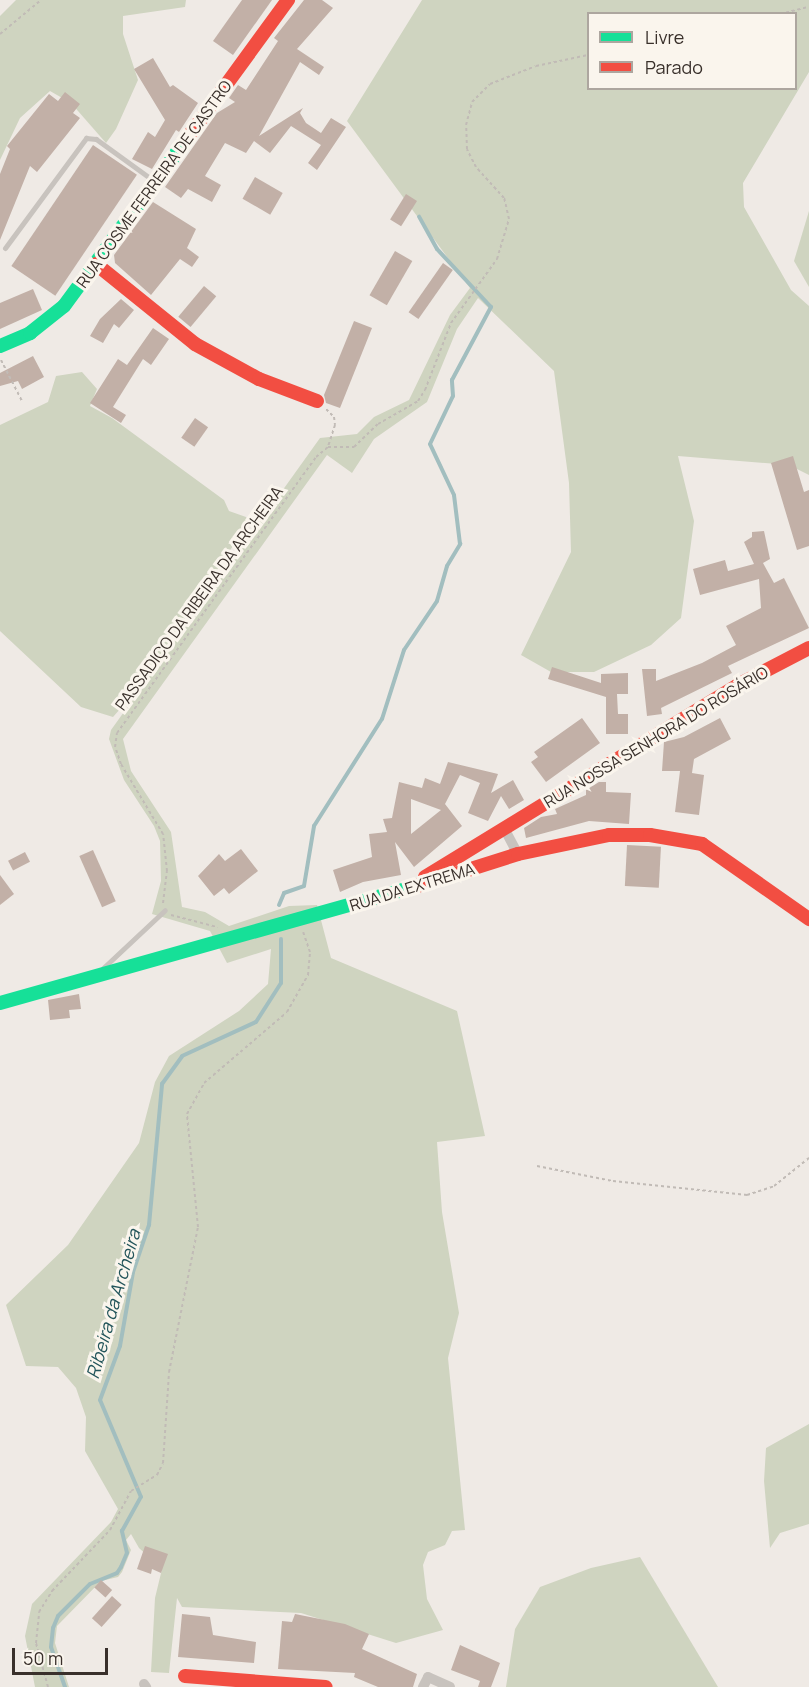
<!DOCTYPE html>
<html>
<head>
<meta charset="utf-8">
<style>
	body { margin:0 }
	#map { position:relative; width:809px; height:1687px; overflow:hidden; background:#efeae5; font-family:Manrope,sans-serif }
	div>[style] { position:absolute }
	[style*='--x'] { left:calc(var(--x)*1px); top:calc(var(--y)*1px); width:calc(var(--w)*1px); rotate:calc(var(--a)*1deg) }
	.green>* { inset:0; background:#cfd4c0 }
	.stream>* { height:4px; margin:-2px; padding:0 2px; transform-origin:2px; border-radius:2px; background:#a2bebf }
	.building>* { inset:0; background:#c2b0a7; transform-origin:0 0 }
	.path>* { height:2px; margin-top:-1px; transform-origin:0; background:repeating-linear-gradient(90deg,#c1bbb6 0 3px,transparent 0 6px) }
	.lane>* { height:5px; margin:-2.5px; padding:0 2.5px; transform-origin:2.5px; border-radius:2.5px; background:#c8c3be }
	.street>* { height:10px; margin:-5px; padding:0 5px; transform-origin:5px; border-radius:5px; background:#c8c3be }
	.fast>* { height:14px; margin:-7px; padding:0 7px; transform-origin:7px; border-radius:7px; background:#16e098 }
	.jam>* { height:14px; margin:-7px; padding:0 7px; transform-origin:7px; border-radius:7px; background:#f24e42 }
	span { translate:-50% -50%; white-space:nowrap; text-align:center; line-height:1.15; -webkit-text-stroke:6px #faf5ed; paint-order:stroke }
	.street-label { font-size:16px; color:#39302b }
	.water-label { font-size:18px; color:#22545a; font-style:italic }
	.legend { position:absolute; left:587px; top:12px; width:210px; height:78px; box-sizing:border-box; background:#faf5ed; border:2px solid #ada69f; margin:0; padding:8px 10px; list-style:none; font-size:18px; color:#39302b }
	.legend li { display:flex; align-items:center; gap:12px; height:30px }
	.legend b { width:30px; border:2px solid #ada69f }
	.scale { position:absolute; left:12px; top:1648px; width:96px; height:27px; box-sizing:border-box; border:3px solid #39302b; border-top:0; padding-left:8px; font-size:18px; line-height:21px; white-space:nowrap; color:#39302b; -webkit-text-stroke:4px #faf5ed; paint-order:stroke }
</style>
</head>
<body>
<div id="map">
	<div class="green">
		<i style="clip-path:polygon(16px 0,186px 0,185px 7px,123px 16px,123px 34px,138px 80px,116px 129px,106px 143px,71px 103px,50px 91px,20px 118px,0 160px,0 16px)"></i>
		<i style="clip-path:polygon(evenodd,422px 0,809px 0,809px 72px,743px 183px,744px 207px,791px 290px,809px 306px,809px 475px,789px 465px,678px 456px,694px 521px,681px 618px,651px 645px,594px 672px,551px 672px,521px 655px,571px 552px,569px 483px,554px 371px,478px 298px,457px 329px,427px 402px,374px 439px,352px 473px,327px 455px,123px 739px,131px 771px,171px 832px,182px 907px,205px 912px,229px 926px,289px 906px,317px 905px,331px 958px,457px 1011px,485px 1136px,437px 1142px,442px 1212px,459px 1313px,448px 1358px,465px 1530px,452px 1531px,445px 1545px,428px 1552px,423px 1565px,427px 1599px,443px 1630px,396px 1643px,301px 1613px,182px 1607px,177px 1598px,169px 1673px,151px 1672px,155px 1598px,162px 1569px,139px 1548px,131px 1534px,126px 1540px,131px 1550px,122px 1572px,118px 1577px,101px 1581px,57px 1626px,55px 1643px,69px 1687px,35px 1687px,25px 1636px,32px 1604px,111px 1522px,118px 1509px,85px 1451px,86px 1417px,76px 1388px,58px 1367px,26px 1366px,6px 1305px,68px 1245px,139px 1143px,155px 1082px,169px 1056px,239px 1011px,268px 984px,271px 949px,227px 963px,210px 931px,152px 914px,161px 881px,160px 841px,154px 826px,124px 780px,109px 739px,111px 730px,320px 438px,357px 434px,374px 417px,409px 400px,450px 315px,470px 288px,347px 121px,422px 0,588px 14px,796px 14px,796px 88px,588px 88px,588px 14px)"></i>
		<i style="clip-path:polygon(809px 211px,809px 287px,794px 261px)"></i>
		<i style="clip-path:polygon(82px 372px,97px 389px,90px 406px,112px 418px,224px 500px,229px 511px,246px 517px,249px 522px,136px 691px,113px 717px,81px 707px,0 631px,0 425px,48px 402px,56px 376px)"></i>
		<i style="clip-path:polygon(809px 1424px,809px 1524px,780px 1533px,770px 1548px,764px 1481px,766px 1448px)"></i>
		<i style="clip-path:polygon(640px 1557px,718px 1687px,506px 1687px,515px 1629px,540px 1587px,591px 1568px)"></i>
	</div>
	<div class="stream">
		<i style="--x:279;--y:905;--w:13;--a:-67"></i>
		<i style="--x:284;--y:893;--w:21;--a:-19"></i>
		<i style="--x:304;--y:886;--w:61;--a:-80.5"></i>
		<i style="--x:314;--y:826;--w:127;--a:-57.6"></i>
		<i style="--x:382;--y:719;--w:72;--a:-72.3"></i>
		<i style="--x:404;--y:650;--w:59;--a:-56"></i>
		<i style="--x:437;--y:601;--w:36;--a:-74"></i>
		<i style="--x:447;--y:566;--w:26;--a:-59"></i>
		<i style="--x:460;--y:544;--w:49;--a:-97"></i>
		<i style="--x:454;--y:495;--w:56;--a:-115.2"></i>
		<i style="--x:430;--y:444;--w:53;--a:-64.4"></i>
		<i style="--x:453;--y:396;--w:16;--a:-94"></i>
		<i style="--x:452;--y:380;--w:83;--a:-61.9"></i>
		<i style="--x:491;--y:307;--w:79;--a:-133"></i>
		<i style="--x:437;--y:249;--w:37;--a:-119"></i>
		<i style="--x:65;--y:1687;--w:42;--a:-109.3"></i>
		<i style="--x:51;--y:1647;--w:19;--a:-84"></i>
		<i style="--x:53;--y:1628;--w:13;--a:-67"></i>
		<i style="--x:58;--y:1616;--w:45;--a:-45"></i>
		<i style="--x:90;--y:1584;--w:29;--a:-22"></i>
		<i style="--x:117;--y:1573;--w:7;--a:-56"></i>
		<i style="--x:121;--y:1567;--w:15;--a:-67"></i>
		<i style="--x:127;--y:1553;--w:23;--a:-103"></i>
		<i style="--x:122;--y:1531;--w:39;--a:-61"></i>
		<i style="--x:141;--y:1497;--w:105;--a:-112.9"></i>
		<i style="--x:100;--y:1400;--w:58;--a:-69.7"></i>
		<i style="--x:120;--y:1346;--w:75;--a:-80"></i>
		<i style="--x:133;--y:1272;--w:50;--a:-71.2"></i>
		<i style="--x:149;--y:1225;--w:142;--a:-84.7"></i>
		<i style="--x:162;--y:1084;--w:34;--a:-54"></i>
		<i style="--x:182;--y:1056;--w:81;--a:-24.7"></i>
		<i style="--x:256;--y:1022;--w:46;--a:-57.3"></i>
		<i style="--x:281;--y:983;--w:44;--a:-90"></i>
	</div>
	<div class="building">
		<i style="clip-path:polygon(242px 0,272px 0,233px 55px,213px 41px)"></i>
		<i style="clip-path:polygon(304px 0,322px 0,333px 8px,297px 49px,324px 67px,319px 75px,300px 62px,259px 136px,303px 108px,300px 113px,306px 123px,321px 133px,331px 118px,346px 127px,317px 170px,308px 163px,321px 145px,291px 126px,270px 153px,254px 141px,246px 153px,225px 143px,205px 176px,221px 185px,212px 202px,188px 189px,181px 198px,165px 187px,217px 113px,235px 102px,229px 98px,238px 85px,246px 90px,278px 41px,274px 38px)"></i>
		<i style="clip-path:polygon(153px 58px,170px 87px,173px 85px,198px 103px,179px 132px,176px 130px,152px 169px,132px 159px,148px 132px,155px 137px,165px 120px,134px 69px)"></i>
		<i style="clip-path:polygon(65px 92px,80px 104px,73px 113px,80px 118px,37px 172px,30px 166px,0 240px,0 174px,10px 149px,7px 146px,49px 94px,58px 101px)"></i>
		<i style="left:93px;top:145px;width:53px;height:146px;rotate:34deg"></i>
		<i style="left:255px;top:177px;width:32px;height:25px;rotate:30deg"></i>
		<i style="left:406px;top:194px;width:13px;height:30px;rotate:32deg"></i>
		<i style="clip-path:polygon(153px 202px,196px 229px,187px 248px,199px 257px,192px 267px,180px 259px,151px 295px,115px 263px,114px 255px)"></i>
		<i style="left:395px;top:251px;width:20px;height:51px;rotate:30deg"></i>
		<i style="left:443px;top:263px;width:12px;height:60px;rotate:35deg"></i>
		<i style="left:204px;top:286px;width:16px;height:40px;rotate:40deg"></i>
		<i style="clip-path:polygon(33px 289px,42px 310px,0 329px,0 303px)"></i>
		<i style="clip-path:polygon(121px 299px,134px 310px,119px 328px,114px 324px,103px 343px,90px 336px,100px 319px)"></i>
		<i style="clip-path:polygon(354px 321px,372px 328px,340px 408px,326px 403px,324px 395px)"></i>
		<i style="clip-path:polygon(153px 328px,169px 339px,151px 365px,143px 359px,113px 407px,126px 415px,121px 423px,90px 403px,118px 359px,127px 365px)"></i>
		<i style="clip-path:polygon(33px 356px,44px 377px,22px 389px,18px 381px,0 386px,0 373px)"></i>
		<i style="left:195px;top:418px;width:16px;height:24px;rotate:35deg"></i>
		<i style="clip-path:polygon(793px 456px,804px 492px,809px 490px,809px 546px,797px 550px,771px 463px)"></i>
		<i style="clip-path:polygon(764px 531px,770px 559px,763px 563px,774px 583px,784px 578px,809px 628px,728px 666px,732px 673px,661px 708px,662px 714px,647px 716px,642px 669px,656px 669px,656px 681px,702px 663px,736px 645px,726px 626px,761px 608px,759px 579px,700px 595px,693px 569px,725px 560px,728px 571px,754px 564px,744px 542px,752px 537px,752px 532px)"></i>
		<i style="clip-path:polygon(552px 667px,601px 683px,601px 674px,628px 673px,628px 694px,617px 694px,618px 714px,628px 714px,628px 734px,606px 734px,606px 697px,548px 679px)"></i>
		<i style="clip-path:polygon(582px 718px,600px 743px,546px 782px,531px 762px,538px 757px,534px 752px)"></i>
		<i style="clip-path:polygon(720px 718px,731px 739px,694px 759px,692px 773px,704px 775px,699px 815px,675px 812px,680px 771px,662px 771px,664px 742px,684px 737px)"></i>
		<i style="clip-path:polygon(evenodd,448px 762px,498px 774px,491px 793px,513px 780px,524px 800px,509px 809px,501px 796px,488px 821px,468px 813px,480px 783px,460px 775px,445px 804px,462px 826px,414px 867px,395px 842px,401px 875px,363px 882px,340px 892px,333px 870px,372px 857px,369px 834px,387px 832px,383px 819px,392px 818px,399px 782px,422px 788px,425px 778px,440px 784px,448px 762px,411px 799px,441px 810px,411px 834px,411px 799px)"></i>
		<i style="clip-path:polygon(599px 782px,606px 782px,606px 792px,631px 793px,629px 824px,589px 821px,526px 838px,524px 828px,541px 817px,557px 814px,555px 809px,586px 795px,586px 790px)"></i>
		<i style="left:627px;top:845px;width:34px;height:41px;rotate:3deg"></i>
		<i style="clip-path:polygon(241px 849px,258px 871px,229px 894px,224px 888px,214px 896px,198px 876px,219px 854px,225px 861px)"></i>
		<i style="left:93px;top:850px;width:56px;height:15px;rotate:66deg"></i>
		<i style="left:25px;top:852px;width:11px;height:19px;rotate:63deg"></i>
		<i style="clip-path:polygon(0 875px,14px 894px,0 905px)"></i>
		<i style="clip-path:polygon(79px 994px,81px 1009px,69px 1010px,70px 1018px,50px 1020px,48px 1000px)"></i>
		<i style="clip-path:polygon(145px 1546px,168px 1554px,161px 1573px,152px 1569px,151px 1574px,137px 1569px)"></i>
		<i style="left:101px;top:1580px;width:15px;height:10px;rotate:42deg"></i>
		<i style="left:112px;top:1596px;width:13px;height:30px;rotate:42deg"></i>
		<i style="clip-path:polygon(182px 1614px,210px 1617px,213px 1635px,256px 1642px,254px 1663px,178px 1657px)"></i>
		<i style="clip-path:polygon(295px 1614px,345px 1624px,369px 1634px,362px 1649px,417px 1674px,413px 1687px,378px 1687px,354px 1677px,355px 1673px,278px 1669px,282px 1621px,292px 1622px)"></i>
		<i style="clip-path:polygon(460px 1645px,500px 1663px,491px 1687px,478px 1687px,480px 1681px,451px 1670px)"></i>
	</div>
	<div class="path">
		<i style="--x:780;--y:14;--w:30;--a:-14"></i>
		<i style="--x:0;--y:34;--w:53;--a:-39.7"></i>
		<i style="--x:1;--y:360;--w:46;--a:62.9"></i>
		<i style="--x:326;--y:409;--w:11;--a:45"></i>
		<i style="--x:334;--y:417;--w:8;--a:83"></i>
		<i style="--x:335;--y:425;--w:23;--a:108"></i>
		<i style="--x:163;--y:903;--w:32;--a:-83"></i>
		<i style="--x:167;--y:871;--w:37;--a:-96"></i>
		<i style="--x:163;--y:834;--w:82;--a:-121"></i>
		<i style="--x:121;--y:764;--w:18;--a:-109"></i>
		<i style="--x:115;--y:747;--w:14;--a:-82"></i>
		<i style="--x:117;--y:733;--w:340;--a:-54.2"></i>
		<i style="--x:316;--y:457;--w:16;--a:-40"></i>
		<i style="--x:328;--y:447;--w:26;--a:0"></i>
		<i style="--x:354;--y:447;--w:33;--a:-44"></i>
		<i style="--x:378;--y:424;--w:46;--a:-29.9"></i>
		<i style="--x:418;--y:401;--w:13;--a:-58"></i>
		<i style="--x:425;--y:390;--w:72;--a:-68.8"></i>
		<i style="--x:451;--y:323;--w:79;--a:-54.3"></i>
		<i style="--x:497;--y:259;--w:42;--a:-73.3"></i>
		<i style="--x:509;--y:219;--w:22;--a:-103"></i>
		<i style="--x:504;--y:198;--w:42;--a:-132.1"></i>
		<i style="--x:476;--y:167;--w:20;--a:-117"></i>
		<i style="--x:467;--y:149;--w:24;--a:-92"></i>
		<i style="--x:466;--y:125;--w:24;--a:-75"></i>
		<i style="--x:472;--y:102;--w:25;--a:-45"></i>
		<i style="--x:490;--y:84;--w:49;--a:-21.4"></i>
		<i style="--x:536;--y:66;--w:53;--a:-11.9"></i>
		<i style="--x:171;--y:915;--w:48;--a:14.6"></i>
		<i style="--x:537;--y:1166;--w:77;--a:11.2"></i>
		<i style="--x:613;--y:1181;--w:135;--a:6"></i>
		<i style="--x:747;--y:1195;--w:28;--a:-18"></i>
		<i style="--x:774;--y:1186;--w:45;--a:-38.7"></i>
		<i style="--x:48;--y:1687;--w:46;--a:-105.3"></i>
		<i style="--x:36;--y:1643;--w:31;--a:-84"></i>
		<i style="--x:39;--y:1612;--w:25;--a:-58"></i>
		<i style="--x:52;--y:1591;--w:84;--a:-46.4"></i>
		<i style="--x:110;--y:1530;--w:44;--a:-61.7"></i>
		<i style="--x:131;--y:1491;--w:31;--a:-32"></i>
		<i style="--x:157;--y:1475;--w:13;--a:-63"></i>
		<i style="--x:163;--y:1463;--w:91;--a:-86.2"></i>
		<i style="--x:169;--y:1372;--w:148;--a:-78.7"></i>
		<i style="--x:198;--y:1227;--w:114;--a:-95.6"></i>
		<i style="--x:187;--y:1114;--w:35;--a:-61"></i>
		<i style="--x:204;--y:1083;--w:109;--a:-40.5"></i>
		<i style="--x:287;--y:1012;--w:43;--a:-60.4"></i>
		<i style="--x:308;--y:975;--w:23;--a:-85"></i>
		<i style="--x:310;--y:952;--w:21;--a:-109"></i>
	</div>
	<div class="lane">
		<i style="--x:5;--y:248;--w:137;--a:-53.6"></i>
		<i style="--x:86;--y:138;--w:10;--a:6"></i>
		<i style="--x:96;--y:139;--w:72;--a:35.9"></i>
		<i style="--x:102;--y:969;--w:86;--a:-43.1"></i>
	</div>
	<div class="street">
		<i style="--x:504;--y:828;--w:30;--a:62"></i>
		<i style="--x:144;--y:1684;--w:4;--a:56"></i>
		<i style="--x:423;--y:1687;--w:11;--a:-63"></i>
		<i style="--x:428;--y:1677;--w:24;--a:24"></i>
	</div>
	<div class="fast">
		<i style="--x:0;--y:346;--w:33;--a:-23"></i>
		<i style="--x:30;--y:333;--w:43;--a:-38.5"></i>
		<i style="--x:64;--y:306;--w:210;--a:-53.7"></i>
		<i style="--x:0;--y:1003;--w:430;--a:-15.7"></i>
	</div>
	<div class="jam">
		<i style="--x:188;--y:137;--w:170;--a:-53.9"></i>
		<i style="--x:96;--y:264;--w:127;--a:38.9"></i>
		<i style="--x:195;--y:344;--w:73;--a:28.7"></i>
		<i style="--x:259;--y:379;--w:62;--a:20.8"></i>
		<i style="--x:425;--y:877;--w:367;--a:-31.5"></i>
		<i style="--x:738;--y:685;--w:80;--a:-27.5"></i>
		<i style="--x:414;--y:887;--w:109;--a:-17.6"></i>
		<i style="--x:518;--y:854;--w:93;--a:-11.8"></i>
		<i style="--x:609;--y:835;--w:41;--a:0"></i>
		<i style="--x:650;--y:835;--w:53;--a:9.8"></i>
		<i style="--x:702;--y:844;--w:131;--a:35"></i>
		<i style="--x:185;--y:1676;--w:141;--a:4.5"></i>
	</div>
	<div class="street-label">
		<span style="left:154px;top:184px;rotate:-54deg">RUA COSME FERREIRA DE CASTRO</span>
		<span style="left:199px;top:598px;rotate:-54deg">PASSADIÇO DA RIBEIRA DA ARCHEIRA</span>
		<span style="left:656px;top:737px;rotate:-31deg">RUA NOSSA SENHORA DO ROSÁRIO</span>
		<span style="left:412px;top:887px;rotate:-17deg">RUA DA EXTREMA</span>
	</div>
	<div class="water-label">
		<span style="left:113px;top:1304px;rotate:-74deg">Ribeira da Archeira</span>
	</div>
	<ul class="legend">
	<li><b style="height:8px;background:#16e098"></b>Livre</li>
	<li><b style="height:8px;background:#f24e42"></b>Parado</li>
	</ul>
	<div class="scale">50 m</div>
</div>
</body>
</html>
